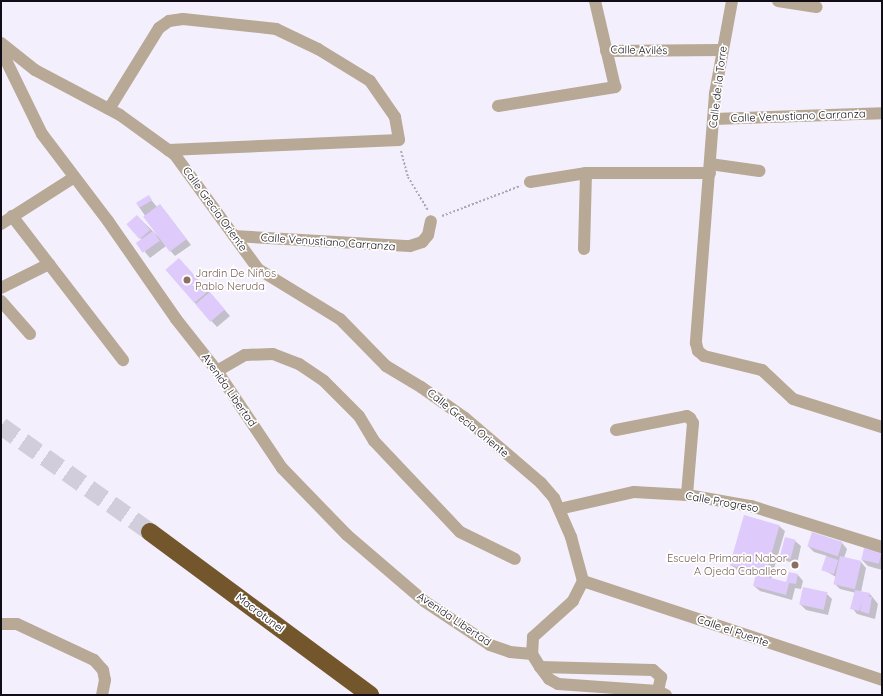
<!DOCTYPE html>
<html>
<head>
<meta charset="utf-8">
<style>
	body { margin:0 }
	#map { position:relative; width:883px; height:696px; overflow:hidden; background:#f4effc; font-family:Quicksand,sans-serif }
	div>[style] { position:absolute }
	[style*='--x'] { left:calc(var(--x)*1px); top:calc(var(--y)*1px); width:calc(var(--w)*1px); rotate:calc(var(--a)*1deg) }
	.shadow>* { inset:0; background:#0003 }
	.building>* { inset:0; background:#decafb; transform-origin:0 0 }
	.highway-tunnel>* { height:18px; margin-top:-9px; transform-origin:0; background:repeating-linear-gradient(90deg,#d2cdda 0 18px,transparent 0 27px) }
	.path>* { height:2px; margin-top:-1px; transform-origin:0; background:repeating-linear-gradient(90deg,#aca7b3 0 2px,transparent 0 4px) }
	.minor>* { height:12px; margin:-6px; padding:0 6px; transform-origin:6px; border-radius:6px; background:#b7a995 }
	.highway>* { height:18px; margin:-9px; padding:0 9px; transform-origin:9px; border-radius:9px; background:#73562b }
	.dots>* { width:11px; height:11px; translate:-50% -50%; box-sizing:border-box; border:2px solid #fff; border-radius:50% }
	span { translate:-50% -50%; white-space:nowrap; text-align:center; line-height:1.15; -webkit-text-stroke:3.5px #fff; paint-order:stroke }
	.street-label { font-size:11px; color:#110d17 }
	.education-label { font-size:11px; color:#785e54 }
	.left { translate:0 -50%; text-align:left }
	.right { translate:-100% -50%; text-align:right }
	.frame { position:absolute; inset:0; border:2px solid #110d17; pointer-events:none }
</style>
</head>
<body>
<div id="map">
	<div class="shadow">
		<i style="clip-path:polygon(148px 196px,157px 207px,160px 205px,165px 211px,191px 245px,175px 256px,166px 246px,150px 258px,145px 252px,142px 240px,128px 224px,137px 216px,161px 239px,137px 204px)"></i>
		<i style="clip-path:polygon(185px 265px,230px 316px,217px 327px,194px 302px)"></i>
		<i style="clip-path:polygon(779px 526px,785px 531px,771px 579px,787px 583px,798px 575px,803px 581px,801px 589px,795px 588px,792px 600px,760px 591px,754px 586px,757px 576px,737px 570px,731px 565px)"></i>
		<i style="clip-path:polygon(795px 541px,801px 546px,797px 564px,787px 561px,781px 555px)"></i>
		<i style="clip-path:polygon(842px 543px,847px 549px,844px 558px,861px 562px,866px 568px,861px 592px,870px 594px,878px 604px,875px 619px,857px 614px,852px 608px,856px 593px,840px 589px,834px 583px,836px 577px,822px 569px,827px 556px,814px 552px,808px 546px)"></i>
		<i style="clip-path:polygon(881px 553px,882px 570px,868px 566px,862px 560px)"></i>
		<i style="clip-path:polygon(826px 593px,832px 599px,828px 615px,806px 610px,800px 604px)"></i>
	</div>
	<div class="building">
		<i style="left:149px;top:195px;width:6px;height:15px;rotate:59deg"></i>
		<i style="left:160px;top:204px;width:44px;height:21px;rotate:53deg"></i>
		<i style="left:137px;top:215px;width:20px;height:14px;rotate:49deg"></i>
		<i style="left:153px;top:231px;width:12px;height:21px;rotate:55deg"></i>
		<i style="left:179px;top:258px;width:44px;height:18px;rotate:49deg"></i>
		<i style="left:210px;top:292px;width:23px;height:19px;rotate:50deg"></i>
		<i style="left:744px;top:515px;width:37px;height:52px;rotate:16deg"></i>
		<i style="left:812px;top:532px;width:32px;height:15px;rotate:18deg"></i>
		<i style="left:785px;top:537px;width:11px;height:20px;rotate:15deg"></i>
		<i style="left:864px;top:548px;width:18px;height:12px;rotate:13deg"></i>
		<i style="left:826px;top:556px;width:13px;height:15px;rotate:18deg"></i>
		<i style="left:840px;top:556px;width:22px;height:29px;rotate:13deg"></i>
		<i style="clip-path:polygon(789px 572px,798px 574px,796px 584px,789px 583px,786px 595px,753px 586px,756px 574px,786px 582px)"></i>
		<i style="left:803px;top:587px;width:25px;height:18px;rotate:12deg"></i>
		<i style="clip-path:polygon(855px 590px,870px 593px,869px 597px,872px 597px,869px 614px,860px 611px,862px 602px,859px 611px,850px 609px)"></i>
	</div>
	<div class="highway-tunnel">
		<i style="--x:1;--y:426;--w:183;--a:35.4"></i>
	</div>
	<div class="path">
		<i style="--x:401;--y:151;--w:27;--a:75"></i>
		<i style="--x:408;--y:177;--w:39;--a:59"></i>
		<i style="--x:442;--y:216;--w:84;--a:-21"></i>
	</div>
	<div class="minor">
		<i style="--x:732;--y:1;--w:95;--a:100.4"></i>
		<i style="--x:715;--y:94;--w:250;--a:94.4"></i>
		<i style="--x:696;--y:343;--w:8;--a:76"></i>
		<i style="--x:698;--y:351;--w:8;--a:40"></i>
		<i style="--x:704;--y:356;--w:60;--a:13.6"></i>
		<i style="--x:762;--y:370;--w:42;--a:43.1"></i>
		<i style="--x:793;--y:399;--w:93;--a:17.5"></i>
		<i style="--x:778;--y:1;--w:39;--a:9"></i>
		<i style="--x:1;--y:43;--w:43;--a:38.5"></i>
		<i style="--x:35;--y:70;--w:96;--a:27.9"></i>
		<i style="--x:120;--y:115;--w:68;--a:36"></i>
		<i style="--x:175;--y:155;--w:141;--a:53.9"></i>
		<i style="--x:258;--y:269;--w:96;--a:31.4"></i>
		<i style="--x:340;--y:319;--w:66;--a:45.6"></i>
		<i style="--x:386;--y:366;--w:41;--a:31"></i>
		<i style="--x:421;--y:387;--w:54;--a:35.2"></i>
		<i style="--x:465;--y:418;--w:100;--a:40.5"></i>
		<i style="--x:541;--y:483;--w:20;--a:49"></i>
		<i style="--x:554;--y:498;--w:43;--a:66.4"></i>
		<i style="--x:571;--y:537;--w:46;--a:74.7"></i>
		<i style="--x:1;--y:50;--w:93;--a:64"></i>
		<i style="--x:42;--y:134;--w:109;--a:52.8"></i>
		<i style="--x:108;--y:221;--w:119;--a:55.2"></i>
		<i style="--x:176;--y:319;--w:66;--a:51.7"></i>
		<i style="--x:217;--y:371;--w:117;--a:56.2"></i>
		<i style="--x:282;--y:468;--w:93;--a:45.9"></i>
		<i style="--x:347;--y:535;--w:101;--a:40.6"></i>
		<i style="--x:424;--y:601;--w:79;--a:33.7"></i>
		<i style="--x:490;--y:645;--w:21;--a:19"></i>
		<i style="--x:510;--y:652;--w:22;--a:5"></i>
		<i style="--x:606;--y:51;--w:115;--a:-0.5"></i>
		<i style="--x:498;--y:106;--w:119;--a:-9.2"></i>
		<i style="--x:615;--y:87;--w:88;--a:-103.1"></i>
		<i style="--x:109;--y:109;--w:95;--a:-58.3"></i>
		<i style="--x:159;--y:28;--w:12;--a:-35"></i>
		<i style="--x:169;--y:21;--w:14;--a:-8"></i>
		<i style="--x:183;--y:19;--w:94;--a:6.1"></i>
		<i style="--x:276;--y:29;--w:47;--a:25.5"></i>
		<i style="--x:318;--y:49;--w:61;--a:31.6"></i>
		<i style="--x:370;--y:81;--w:44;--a:55.2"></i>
		<i style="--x:395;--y:117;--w:23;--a:80"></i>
		<i style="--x:399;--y:140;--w:231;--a:177.5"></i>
		<i style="--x:714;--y:119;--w:168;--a:-2"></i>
		<i style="--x:710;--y:164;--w:50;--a:8"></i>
		<i style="--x:530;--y:182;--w:57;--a:-9.1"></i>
		<i style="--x:586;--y:173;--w:124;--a:0"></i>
		<i style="--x:12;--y:216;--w:182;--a:52.4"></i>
		<i style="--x:1;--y:224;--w:85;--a:-32.6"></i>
		<i style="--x:234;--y:236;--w:176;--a:3.3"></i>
		<i style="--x:410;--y:246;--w:13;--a:-18"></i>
		<i style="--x:422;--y:242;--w:9;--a:-49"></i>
		<i style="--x:428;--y:235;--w:14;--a:-78"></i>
		<i style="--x:584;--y:249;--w:76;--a:-88.5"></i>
		<i style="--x:1;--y:288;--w:54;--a:-26.6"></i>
		<i style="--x:1;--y:301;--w:44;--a:48.7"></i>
		<i style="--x:217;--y:371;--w:32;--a:-30"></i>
		<i style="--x:245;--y:355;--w:28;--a:-2"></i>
		<i style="--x:273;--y:354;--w:28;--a:21"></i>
		<i style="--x:299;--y:364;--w:30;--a:34"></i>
		<i style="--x:324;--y:381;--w:49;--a:45"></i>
		<i style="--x:359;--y:416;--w:29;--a:59"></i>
		<i style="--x:374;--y:441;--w:125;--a:46.6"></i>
		<i style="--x:460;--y:532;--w:61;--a:26.1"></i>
		<i style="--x:616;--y:430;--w:72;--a:-11.2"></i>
		<i style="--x:687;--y:416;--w:4;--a:34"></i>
		<i style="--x:690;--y:418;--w:6;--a:59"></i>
		<i style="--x:693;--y:423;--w:72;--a:94.8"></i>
		<i style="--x:559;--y:509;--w:77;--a:-12.8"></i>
		<i style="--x:634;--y:492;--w:53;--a:3.2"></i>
		<i style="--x:687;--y:495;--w:65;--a:9.8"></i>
		<i style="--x:751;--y:506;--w:137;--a:17.4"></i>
		<i style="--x:583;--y:581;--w:315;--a:18.3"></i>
		<i style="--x:583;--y:581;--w:22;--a:117"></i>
		<i style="--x:573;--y:601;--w:54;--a:138"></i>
		<i style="--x:533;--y:637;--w:17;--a:93"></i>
		<i style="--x:532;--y:654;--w:15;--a:58"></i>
		<i style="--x:540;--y:667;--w:15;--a:53"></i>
		<i style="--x:549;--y:679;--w:10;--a:29"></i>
		<i style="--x:558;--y:684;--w:100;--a:4"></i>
		<i style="--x:658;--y:691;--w:9;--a:27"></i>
		<i style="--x:1;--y:624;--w:16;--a:0"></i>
		<i style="--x:17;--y:624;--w:85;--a:25.1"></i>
		<i style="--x:94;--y:660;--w:13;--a:48"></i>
		<i style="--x:103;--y:670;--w:10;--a:79"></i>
		<i style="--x:105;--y:680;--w:15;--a:101"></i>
		<i style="--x:540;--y:667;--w:113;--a:1.5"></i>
		<i style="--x:653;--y:670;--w:11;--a:41"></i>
		<i style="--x:661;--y:677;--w:14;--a:102"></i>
	</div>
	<div class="highway">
		<i style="--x:150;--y:532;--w:274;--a:36.5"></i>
	</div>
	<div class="dots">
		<i style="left:187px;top:280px;background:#8d6e63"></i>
		<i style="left:795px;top:565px;background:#8d6e63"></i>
	</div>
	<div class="street-label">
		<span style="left:639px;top:50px;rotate:1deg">Calle Avilés</span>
		<span style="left:718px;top:87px;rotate:-83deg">Calle de la Torre</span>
		<span style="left:798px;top:116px;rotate:-2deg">Calle Venustiano Carranza</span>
		<span style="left:215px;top:209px;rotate:54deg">Calle Grecia Oriente</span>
		<span style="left:328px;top:242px;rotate:4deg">Calle Venustiano Carranza</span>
		<span style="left:229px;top:390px;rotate:55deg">Avenida Libertad</span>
		<span style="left:468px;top:423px;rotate:39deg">Calle Grecia Oriente</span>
		<span style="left:722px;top:502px;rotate:10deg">Calle Progreso</span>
		<span style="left:260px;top:613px;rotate:37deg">Macrotunel</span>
		<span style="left:454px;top:619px;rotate:34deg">Avenida Libertad</span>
		<span style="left:733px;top:631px;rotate:19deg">Calle el Puente</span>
	</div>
	<div class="education-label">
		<span class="left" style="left:195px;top:280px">Jardin De Niños<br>Pablo Neruda</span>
		<span class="right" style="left:787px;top:565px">Escuela Primaria Nabor<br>A Ojeda Caballero</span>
	</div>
	<div class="frame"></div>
</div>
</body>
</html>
